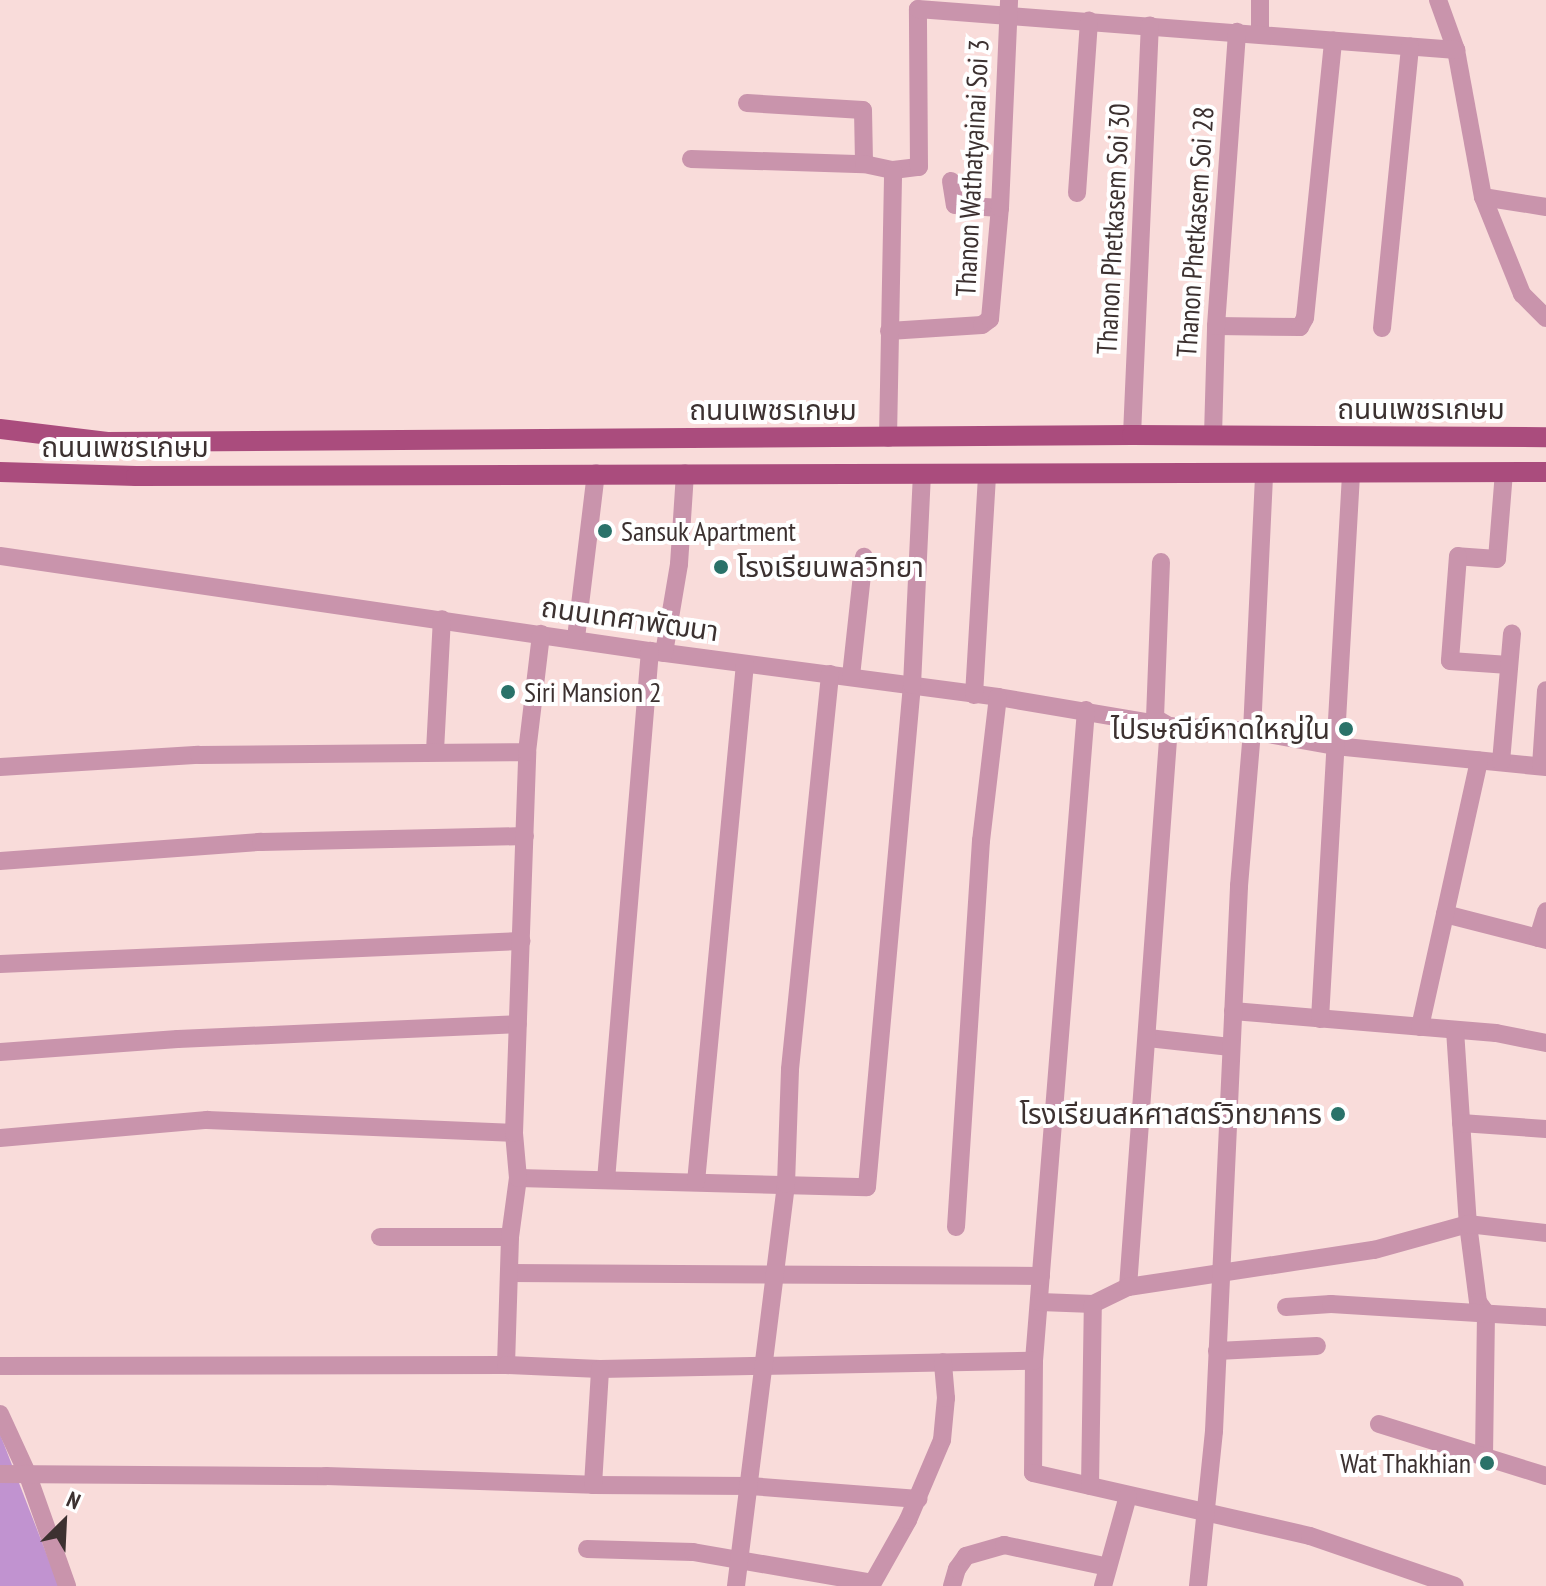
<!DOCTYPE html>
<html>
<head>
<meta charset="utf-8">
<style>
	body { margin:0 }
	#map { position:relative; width:1546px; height:1586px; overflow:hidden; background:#f9dcda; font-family:"PT Sans Narrow","Noto Sans Thai",sans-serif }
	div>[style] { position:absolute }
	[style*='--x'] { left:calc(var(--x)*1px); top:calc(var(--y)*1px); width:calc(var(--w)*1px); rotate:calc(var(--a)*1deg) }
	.water>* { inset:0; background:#c193d0 }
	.minor>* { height:18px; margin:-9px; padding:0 9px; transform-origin:9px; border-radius:9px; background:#c994ac }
	.major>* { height:20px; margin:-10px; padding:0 10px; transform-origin:10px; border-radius:10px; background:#aa4c7d }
	.dots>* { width:22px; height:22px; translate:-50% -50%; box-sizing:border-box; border:4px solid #fff; border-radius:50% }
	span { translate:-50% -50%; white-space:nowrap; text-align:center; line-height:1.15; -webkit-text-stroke:8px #fff; paint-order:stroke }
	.street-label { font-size:28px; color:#3c3130 }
	.poi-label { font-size:28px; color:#3c3130 }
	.left { translate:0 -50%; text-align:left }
	.right { translate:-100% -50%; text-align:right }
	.north { position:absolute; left:24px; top:1482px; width:80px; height:80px; -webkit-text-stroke:6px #fff; paint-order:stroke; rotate:24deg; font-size:22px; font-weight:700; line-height:32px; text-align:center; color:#3c3130 }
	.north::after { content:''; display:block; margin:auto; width:28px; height:36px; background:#3c3130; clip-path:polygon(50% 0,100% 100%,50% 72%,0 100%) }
</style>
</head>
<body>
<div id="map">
	<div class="water">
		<i style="clip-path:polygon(0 1434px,59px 1586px,0 1586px)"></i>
	</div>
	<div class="minor">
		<i style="--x:1260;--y:0;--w:32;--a:90"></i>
		<i style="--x:1438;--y:0;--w:53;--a:70.2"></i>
		<i style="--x:1456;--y:50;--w:149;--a:79.6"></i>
		<i style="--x:1483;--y:197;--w:105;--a:68.1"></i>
		<i style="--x:1522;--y:294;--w:34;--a:45"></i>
		<i style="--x:747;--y:103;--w:116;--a:3.5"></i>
		<i style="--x:863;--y:110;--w:54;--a:88.9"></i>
		<i style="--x:691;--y:159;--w:173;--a:1.7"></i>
		<i style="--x:864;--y:164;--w:30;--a:12"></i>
		<i style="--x:893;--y:170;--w:26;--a:-7"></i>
		<i style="--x:919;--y:167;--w:158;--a:-90.4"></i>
		<i style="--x:918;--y:9;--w:540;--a:4.36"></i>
		<i style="--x:951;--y:181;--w:24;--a:81"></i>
		<i style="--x:955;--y:205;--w:45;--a:3.8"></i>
		<i style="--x:1077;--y:193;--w:173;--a:-86"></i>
		<i style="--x:1483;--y:197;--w:64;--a:9"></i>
		<i style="--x:1216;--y:326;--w:84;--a:0.7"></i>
		<i style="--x:1300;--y:327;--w:10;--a:-61"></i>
		<i style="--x:1305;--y:318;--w:279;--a:-84.2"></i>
		<i style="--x:1382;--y:328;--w:283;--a:-84.3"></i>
		<i style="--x:889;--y:331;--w:93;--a:-3.7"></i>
		<i style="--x:982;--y:325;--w:10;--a:-37"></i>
		<i style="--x:990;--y:319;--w:111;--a:-84.9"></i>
		<i style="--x:1000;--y:208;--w:208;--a:-87.5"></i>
		<i style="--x:1132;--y:435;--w:410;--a:-87.5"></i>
		<i style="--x:1213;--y:436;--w:110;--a:-88.4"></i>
		<i style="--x:1216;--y:326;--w:295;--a:-85.9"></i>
		<i style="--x:888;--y:438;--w:268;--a:-88.9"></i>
		<i style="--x:1504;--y:472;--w:87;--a:94.6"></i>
		<i style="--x:1497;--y:559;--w:39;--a:-176"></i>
		<i style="--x:1458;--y:556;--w:105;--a:94.4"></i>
		<i style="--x:1450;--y:661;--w:59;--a:3.9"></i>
		<i style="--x:0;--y:556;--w:657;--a:8.32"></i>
		<i style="--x:650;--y:651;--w:351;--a:7.5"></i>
		<i style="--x:998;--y:697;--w:173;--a:9.6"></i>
		<i style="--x:1169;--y:726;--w:83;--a:3.4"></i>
		<i style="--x:1252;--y:731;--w:84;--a:10.2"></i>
		<i style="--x:1335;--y:746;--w:212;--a:5.7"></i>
		<i style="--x:576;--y:638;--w:166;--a:-83.1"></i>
		<i style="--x:664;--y:653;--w:90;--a:-80.4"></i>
		<i style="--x:679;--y:564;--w:91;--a:-86.2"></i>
		<i style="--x:851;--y:676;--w:120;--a:-83.8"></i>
		<i style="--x:974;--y:695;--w:222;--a:-86.6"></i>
		<i style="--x:1086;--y:710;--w:653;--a:94.57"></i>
		<i style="--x:1034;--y:1361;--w:112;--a:90.5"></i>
		<i style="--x:1033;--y:1473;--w:284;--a:12.8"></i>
		<i style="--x:1310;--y:1536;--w:153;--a:19"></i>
		<i style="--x:435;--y:751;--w:132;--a:-87"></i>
		<i style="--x:1501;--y:762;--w:129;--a:-85.1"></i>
		<i style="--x:1541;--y:766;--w:76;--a:-86.2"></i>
		<i style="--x:0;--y:767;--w:199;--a:-3.5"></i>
		<i style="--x:199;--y:755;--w:328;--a:-0.5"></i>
		<i style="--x:0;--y:861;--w:262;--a:-4.2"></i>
		<i style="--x:261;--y:842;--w:264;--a:-1.3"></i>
		<i style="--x:1445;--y:914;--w:104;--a:14.4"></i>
		<i style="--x:1538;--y:938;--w:28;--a:-73"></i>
		<i style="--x:0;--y:964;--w:522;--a:-2.53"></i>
		<i style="--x:1233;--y:1011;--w:264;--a:4.8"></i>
		<i style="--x:1496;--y:1033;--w:51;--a:11.3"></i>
		<i style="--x:1320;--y:1019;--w:546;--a:-86.74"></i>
		<i style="--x:1420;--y:1027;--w:273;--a:-77.5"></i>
		<i style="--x:1455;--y:1030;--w:194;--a:86.2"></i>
		<i style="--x:1468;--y:1224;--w:79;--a:82.7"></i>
		<i style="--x:1478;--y:1302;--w:14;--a:54"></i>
		<i style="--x:1486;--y:1313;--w:142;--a:90.8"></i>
		<i style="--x:1148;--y:1038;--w:83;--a:6.2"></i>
		<i style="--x:0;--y:1052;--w:178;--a:-4.2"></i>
		<i style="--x:178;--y:1039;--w:340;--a:-2.5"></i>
		<i style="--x:1461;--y:1123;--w:85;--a:4"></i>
		<i style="--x:0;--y:1138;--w:208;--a:-5"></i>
		<i style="--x:207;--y:1120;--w:307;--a:2.4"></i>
		<i style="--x:518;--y:1178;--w:349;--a:1.5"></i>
		<i style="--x:867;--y:1187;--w:504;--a:-84.88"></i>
		<i style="--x:912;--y:685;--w:212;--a:-87.3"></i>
		<i style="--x:606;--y:1180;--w:531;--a:-85.25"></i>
		<i style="--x:696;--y:1182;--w:520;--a:-84.6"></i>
		<i style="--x:956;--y:1227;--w:387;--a:-86.3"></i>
		<i style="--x:981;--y:841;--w:145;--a:-83.3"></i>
		<i style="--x:380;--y:1237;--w:130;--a:0"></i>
		<i style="--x:509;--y:1273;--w:532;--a:0.32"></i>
		<i style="--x:1128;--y:1287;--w:562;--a:-85.82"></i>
		<i style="--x:1169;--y:726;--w:16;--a:-150"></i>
		<i style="--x:1155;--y:718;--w:156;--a:-87.8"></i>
		<i style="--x:1040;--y:1302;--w:53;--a:2.2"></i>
		<i style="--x:1093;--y:1304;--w:39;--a:-26"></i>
		<i style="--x:1128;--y:1287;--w:249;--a:-8.6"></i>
		<i style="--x:1374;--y:1250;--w:98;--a:-15.5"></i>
		<i style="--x:1468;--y:1224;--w:79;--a:6.6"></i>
		<i style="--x:1286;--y:1307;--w:45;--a:-3.8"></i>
		<i style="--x:1331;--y:1304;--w:215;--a:3.5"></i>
		<i style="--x:1217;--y:1351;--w:100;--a:-2.9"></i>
		<i style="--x:506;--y:1365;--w:128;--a:-88.2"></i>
		<i style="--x:510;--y:1237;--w:60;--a:-82.3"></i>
		<i style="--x:518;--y:1178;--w:45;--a:-95.1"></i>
		<i style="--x:514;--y:1133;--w:381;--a:-88"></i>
		<i style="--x:527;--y:752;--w:119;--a:-83.2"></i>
		<i style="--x:0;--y:1366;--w:506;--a:-0.11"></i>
		<i style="--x:506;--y:1365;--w:94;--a:2.4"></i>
		<i style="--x:600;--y:1369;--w:434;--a:-1.1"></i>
		<i style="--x:0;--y:1414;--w:65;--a:65.4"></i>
		<i style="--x:27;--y:1473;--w:120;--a:70.5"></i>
		<i style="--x:1379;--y:1424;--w:175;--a:17.3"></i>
		<i style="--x:0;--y:1474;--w:326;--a:0.4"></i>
		<i style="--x:326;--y:1476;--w:267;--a:1.9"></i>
		<i style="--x:593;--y:1485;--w:157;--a:0.4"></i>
		<i style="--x:750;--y:1486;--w:169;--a:4.4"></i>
		<i style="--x:593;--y:1485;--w:116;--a:-86.5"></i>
		<i style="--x:1090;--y:1486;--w:182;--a:-89.1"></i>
		<i style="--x:587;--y:1549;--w:106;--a:1.6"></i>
		<i style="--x:693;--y:1552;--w:182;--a:9.8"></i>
		<i style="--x:736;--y:1586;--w:405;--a:-82.9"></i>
		<i style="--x:786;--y:1184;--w:115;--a:-88"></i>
		<i style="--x:790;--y:1069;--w:397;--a:-84.2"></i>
		<i style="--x:871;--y:1586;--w:76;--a:-60.7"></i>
		<i style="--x:908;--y:1520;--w:87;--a:-67"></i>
		<i style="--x:942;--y:1440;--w:42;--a:-84.6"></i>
		<i style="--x:946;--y:1398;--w:36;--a:-95"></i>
		<i style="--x:952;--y:1586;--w:18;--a:-74"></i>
		<i style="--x:957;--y:1569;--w:16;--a:-55"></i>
		<i style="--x:966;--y:1556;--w:40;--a:-16"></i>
		<i style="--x:1004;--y:1545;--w:106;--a:11.9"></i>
		<i style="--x:1103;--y:1586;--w:93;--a:-74.5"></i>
		<i style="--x:1198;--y:1586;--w:156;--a:-84.1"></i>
		<i style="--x:1214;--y:1431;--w:546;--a:-87.37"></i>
		<i style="--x:1239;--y:886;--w:156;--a:-85.2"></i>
		<i style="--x:1252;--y:731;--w:259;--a:-87.3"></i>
	</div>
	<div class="major">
		<i style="--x:0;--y:429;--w:108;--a:6.9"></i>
		<i style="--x:107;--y:442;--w:1025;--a:-0.39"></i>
		<i style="--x:1132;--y:435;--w:414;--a:0.3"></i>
		<i style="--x:0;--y:472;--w:136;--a:1.7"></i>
		<i style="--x:136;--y:476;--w:1410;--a:-0.16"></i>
	</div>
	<div class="dots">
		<i style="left:605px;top:531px;background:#2a7269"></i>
		<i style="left:721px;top:567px;background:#2a7269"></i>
		<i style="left:508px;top:692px;background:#2a7269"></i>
		<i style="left:1346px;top:729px;background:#2a7269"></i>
		<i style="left:1338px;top:1114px;background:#2a7269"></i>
		<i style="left:1487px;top:1463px;background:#2a7269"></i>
	</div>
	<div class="street-label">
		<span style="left:972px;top:168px;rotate:-87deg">Thanon Wathatyainai Soi 3</span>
		<span style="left:1113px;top:229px;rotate:-87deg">Thanon Phetkasem Soi 30</span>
		<span style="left:1195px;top:232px;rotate:-86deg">Thanon Phetkasem Soi 28</span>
		<span style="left:1421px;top:409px">ถนนเพชรเกษม</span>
		<span style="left:773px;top:410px">ถนนเพชรเกษม</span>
		<span style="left:125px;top:447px">ถนนเพชรเกษม</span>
		<span style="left:630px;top:619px;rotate:8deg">ถนนเทศาพัฒนา</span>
	</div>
	<div class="poi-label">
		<span class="left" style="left:621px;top:531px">Sansuk Apartment</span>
		<span class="left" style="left:737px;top:567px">โรงเรียนพลวิทยา</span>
		<span class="left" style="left:524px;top:692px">Siri Mansion 2</span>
		<span class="right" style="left:1330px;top:729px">ไปรษณีย์หาดใหญ่ใน</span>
		<span class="right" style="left:1322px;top:1114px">โรงเรียนสหศาสตร์วิทยาคาร</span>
		<span class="right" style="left:1471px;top:1463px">Wat Thakhian</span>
	</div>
	<div class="north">N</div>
</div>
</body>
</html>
